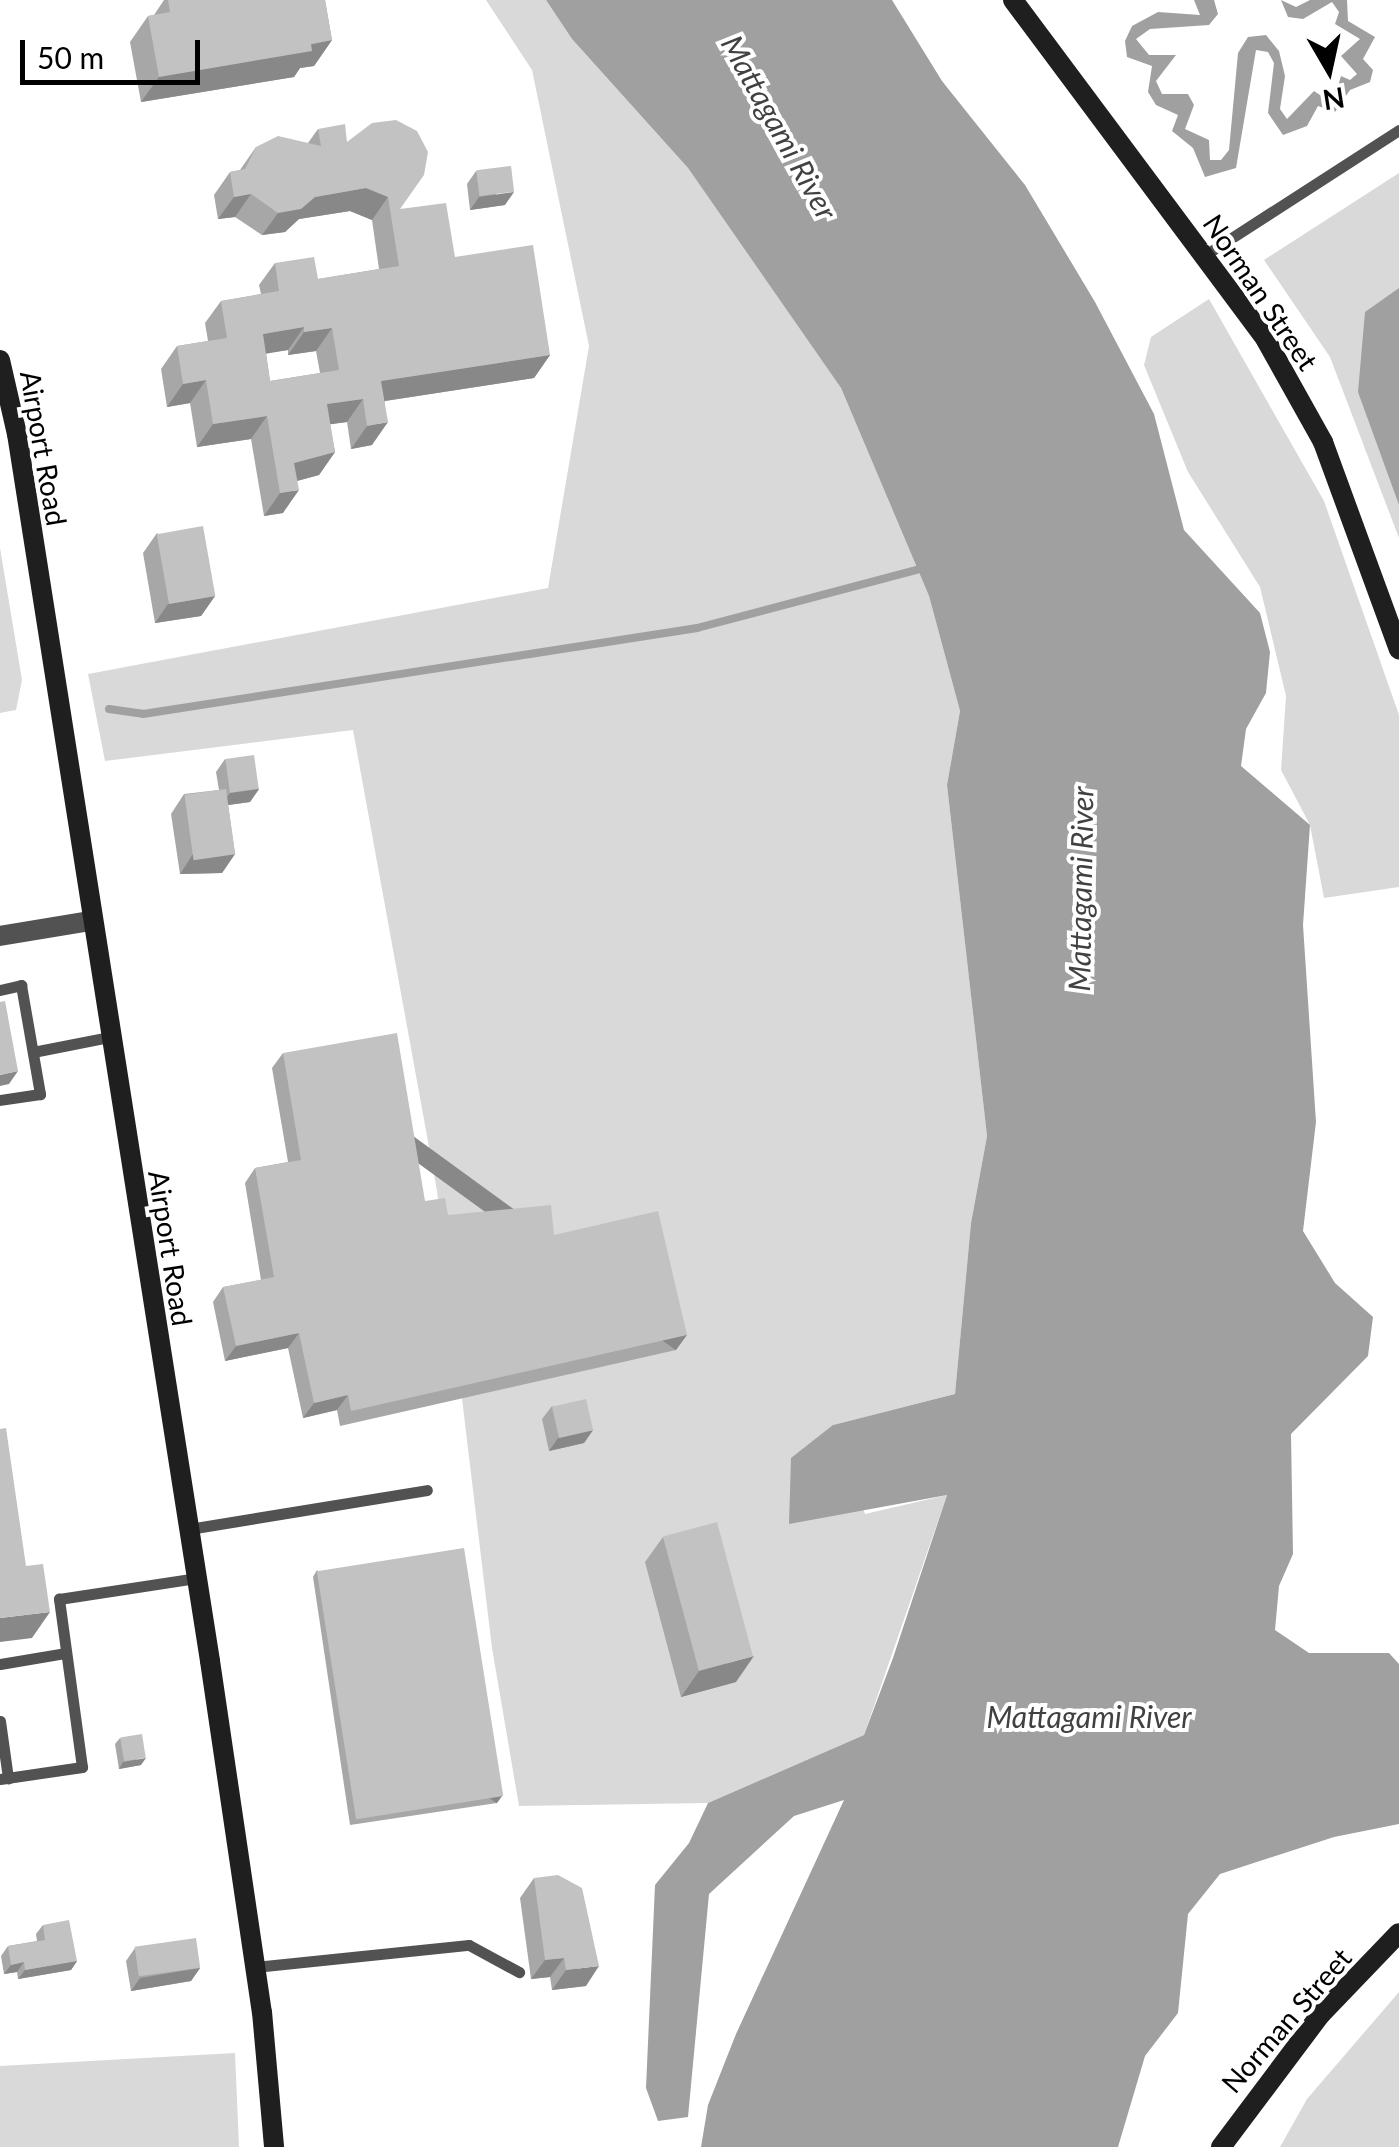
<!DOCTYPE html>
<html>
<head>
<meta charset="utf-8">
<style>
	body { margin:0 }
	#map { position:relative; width:1399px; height:2147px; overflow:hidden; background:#fff; font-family:Lato,sans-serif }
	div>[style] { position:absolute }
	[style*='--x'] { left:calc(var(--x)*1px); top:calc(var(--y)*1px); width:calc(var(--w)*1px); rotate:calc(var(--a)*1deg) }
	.green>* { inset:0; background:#d9d9d9 }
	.water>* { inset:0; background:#a0a0a0 }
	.stream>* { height:8px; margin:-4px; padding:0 4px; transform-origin:4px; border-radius:4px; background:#a0a0a0 }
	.lane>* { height:11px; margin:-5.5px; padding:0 5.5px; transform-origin:5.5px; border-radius:5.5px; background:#525252 }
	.street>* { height:20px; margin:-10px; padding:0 10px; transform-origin:10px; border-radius:10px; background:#525252 }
	.secondary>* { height:20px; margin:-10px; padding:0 10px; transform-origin:10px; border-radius:10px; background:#1f1f1f }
	.wall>* { inset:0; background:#a7a7a7 }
	.shaded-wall>* { inset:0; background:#888; transform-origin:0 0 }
	.building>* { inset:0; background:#c2c2c2; transform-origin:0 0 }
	span { translate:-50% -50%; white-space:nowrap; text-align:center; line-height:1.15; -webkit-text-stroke:8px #fff; paint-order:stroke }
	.street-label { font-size:28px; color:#000 }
	.water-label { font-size:30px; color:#414141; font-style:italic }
	.north { position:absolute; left:1279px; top:20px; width:100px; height:100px; -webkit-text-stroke:8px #fff; paint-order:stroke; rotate:171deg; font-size:28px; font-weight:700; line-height:40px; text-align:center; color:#000 }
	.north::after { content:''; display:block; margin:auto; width:35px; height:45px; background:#000; clip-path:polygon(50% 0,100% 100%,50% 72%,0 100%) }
	.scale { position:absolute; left:20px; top:40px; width:180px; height:45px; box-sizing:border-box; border:5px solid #000; border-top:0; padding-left:12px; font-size:30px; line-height:35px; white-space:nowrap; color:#000; -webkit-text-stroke:8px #fff; paint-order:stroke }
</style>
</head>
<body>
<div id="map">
	<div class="green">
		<i style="clip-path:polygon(486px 0,546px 0,572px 39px,688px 168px,841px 388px,929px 596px,960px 711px,947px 785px,987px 1136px,971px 1223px,955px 1394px,833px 1425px,865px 1514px,947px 1495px,864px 1735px,708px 1803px,519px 1806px,492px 1648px,437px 1191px,353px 730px,105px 761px,88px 674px,548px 588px,589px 346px,532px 70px)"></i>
		<i style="clip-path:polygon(1399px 173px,1399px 538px,1330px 357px,1264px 260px)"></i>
		<i style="clip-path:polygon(1209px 299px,1324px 501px,1399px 715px,1399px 887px,1324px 898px,1310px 825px,1281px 770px,1286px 696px,1260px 587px,1188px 472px,1144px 365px,1151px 337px)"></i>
		<i style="clip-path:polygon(0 548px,22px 680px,16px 710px,0 713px)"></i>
		<i style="clip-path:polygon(1399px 1992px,1399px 2147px,1280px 2147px,1307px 2099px)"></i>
		<i style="clip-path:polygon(235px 2053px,239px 2147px,0 2147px,0 2066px)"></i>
	</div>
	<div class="water">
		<i style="clip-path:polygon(546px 0,892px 0,942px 81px,1025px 185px,1095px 302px,1154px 414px,1184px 530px,1260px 613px,1270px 652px,1266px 693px,1246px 729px,1241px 766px,1310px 825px,1303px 925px,1316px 1122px,1303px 1231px,1335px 1283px,1373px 1317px,1368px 1356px,1291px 1434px,1293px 1554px,1279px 1586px,1275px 1630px,1309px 1653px,1389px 1653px,1399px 1664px,1399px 1824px,1334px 1837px,1220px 1874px,1188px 1914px,1178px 2013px,1145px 2056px,1118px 2147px,701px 2147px,708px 2105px,736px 2034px,844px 1800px,794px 1816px,709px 1894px,688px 2117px,658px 2121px,646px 2088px,655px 1885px,689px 1843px,708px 1803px,864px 1735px,893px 1658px,947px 1495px,789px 1524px,791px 1458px,833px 1425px,955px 1394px,971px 1223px,987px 1136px,947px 785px,960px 711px,929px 596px,841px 388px,688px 168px,572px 39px)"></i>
		<i style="clip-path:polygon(1194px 0,1214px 0,1218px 14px,1209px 25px,1150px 29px,1136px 39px,1149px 55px,1176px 55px,1156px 81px,1162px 94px,1188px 94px,1194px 105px,1185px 129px,1209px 140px,1210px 160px,1221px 160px,1229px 150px,1238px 53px,1248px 37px,1266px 35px,1279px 51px,1285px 76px,1280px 109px,1287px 119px,1314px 91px,1326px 99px,1335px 96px,1341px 76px,1350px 80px,1357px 74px,1341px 56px,1360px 39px,1335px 24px,1339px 12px,1332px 2px,1303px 19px,1288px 17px,1281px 0,1296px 7px,1310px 0,1347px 0,1348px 21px,1375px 37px,1363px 59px,1373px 70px,1370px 82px,1350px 90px,1335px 112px,1318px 106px,1307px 126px,1283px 135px,1268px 113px,1274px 63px,1268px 52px,1256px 50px,1236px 168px,1205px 177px,1193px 148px,1172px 131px,1178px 115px,1156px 105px,1148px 92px,1152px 66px,1127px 57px,1125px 41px,1132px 26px,1158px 12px,1200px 15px)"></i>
		<i style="clip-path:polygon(1399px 288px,1399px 505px,1358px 392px,1365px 312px)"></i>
	</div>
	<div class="stream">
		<i style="--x:109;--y:709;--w:34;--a:8"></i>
		<i style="--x:143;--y:714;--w:561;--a:-8.82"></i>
		<i style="--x:697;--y:628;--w:235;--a:-14.8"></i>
	</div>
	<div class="lane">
		<i style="--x:1205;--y:255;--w:231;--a:-32.8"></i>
		<i style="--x:0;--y:990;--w:22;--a:-13"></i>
		<i style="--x:21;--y:985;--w:111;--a:80.1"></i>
		<i style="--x:40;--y:1094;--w:40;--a:171.5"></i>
		<i style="--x:33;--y:1052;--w:77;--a:-11.2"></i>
		<i style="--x:189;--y:1529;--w:241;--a:-9.3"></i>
		<i style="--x:0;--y:1664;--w:67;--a:-9.5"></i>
		<i style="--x:0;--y:1721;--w:58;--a:82"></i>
		<i style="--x:0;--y:1779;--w:83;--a:-8.3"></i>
		<i style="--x:82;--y:1767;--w:170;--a:-97.8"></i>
		<i style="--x:59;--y:1599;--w:140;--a:-8.7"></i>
		<i style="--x:255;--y:1967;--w:215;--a:-5.9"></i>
		<i style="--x:469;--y:1945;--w:57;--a:28.4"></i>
	</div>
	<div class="street">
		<i style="--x:0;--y:936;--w:92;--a:-9.4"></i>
	</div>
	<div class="secondary">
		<i style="--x:1013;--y:0;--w:424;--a:53.3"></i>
		<i style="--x:1266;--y:340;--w:117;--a:60.8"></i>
		<i style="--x:1323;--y:442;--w:221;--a:69.9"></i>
		<i style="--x:0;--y:360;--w:76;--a:77.1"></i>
		<i style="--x:17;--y:434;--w:1242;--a:81.06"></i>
		<i style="--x:210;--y:1661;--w:355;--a:81.6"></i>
		<i style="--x:262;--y:2012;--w:136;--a:84.9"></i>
		<i style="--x:1221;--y:2147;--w:166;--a:-53.1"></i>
		<i style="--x:1321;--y:2014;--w:112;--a:-46.1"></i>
	</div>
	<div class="wall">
		<i style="clip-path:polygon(164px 0,325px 0,332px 40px,314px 66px,300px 68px,294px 77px,141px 102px,130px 42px,148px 16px,154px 15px)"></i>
		<i style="clip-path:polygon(evenodd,318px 129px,347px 142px,400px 209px,455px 257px,550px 355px,534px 378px,385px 401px,372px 445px,351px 449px,347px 422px,330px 424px,335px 452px,319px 475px,297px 481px,283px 513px,264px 516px,251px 439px,197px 447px,190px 403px,167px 407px,161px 369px,177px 346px,208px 341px,205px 323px,221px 301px,261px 294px,259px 285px,275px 263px,318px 279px,379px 269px,372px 220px,350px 211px,299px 219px,285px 232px,262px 235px,235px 217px,218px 219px,214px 195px,230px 172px,240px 170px,256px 147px,308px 143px,318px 129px,288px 350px,288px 355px,316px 351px,320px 373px,270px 381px,266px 353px,288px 350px)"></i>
		<i style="clip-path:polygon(476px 171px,505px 205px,470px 210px,467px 184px)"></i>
		<i style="clip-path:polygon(157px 533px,215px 596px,201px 616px,155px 623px,143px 553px)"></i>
		<i style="clip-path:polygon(225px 759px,259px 789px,250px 802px,228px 805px,235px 854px,222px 873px,180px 874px,171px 814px,184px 794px,219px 790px,216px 772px)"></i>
		<i style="clip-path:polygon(283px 1053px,425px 1201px,448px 1215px,554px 1235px,676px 1350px,340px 1426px,337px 1410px,303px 1418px,288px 1348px,225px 1361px,213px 1302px,223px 1287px,261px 1280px,245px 1183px,255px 1168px,288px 1162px,272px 1068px)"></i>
		<i style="clip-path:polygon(552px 1406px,593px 1430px,584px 1443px,549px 1451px,542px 1419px)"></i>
		<i style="clip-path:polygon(663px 1537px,736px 1682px,681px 1697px,645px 1562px)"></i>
		<i style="clip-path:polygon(317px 1570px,502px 1796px,497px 1803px,350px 1825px,313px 1577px)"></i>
		<i style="clip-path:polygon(120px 1738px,141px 1765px,119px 1769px,115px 1744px)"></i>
		<i style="clip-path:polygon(534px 1878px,586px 1986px,552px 1990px,550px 1977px,531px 1979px,520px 1898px)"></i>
		<i style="clip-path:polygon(43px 1925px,77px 1961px,71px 1970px,18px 1979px,17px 1972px,4px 1974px,1px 1956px,8px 1946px,37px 1941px,36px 1934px)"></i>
		<i style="clip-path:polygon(135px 1948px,200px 1968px,191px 1981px,131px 1991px,126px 1961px)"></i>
	</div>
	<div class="shaded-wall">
		<i style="clip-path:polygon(332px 40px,314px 66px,300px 68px,294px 77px,141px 102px,159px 77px)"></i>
		<i style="clip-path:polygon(366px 188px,388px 197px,372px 220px,350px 211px,299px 219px,285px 232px,262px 235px,278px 213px,315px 197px)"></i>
		<i style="clip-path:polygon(514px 192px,505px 205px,470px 210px,479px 197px)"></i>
		<i style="clip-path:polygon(251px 194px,235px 217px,218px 219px,234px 197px)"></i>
		<i style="clip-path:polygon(304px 327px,288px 350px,247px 357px,263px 334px)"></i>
		<i style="clip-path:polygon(332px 328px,316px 351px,288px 355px,304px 332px)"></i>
		<i style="clip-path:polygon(550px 355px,534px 378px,365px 404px,381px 381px)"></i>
		<i style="clip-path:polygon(206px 380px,190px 403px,167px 407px,183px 384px)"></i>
		<i style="clip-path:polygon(363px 399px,347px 422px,311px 427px,327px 404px)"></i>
		<i style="clip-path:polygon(267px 416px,251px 439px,197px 447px,213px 424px)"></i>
		<i style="clip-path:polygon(388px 422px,372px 445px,351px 449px,367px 426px)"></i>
		<i style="clip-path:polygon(335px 452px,319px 475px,278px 486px,294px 463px)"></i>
		<i style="clip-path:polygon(299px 490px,283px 513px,264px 516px,280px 493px)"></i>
		<i style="clip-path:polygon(215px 596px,201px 616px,155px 623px,168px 604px)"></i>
		<i style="clip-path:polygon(259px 789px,250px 802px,221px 806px,230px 793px)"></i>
		<i style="clip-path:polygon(193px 854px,235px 854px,222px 873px,180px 874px)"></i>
		<i style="clip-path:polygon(18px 1071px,9px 1084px,0 1086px,0 1075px)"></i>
		<i style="clip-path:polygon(299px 1333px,288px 1348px,225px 1361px,236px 1346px)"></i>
		<i style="left:687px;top:1335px;width:19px;height:344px;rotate:126deg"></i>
		<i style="clip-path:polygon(348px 1395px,337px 1410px,303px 1418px,314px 1403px)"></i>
		<i style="clip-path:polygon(593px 1430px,584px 1443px,549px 1451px,558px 1438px)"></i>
		<i style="clip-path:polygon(50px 1612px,32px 1638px,0 1642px,0 1618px)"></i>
		<i style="clip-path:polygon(754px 1656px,736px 1682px,681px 1697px,699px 1671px)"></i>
		<i style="clip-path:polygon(146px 1758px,141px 1765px,119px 1769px,123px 1762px)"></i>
		<i style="left:502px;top:1796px;width:9px;height:149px;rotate:126deg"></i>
		<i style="clip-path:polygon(564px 1958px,550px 1977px,531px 1979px,545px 1960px)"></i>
		<i style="clip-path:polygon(77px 1961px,71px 1970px,18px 1979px,25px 1970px)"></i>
		<i style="clip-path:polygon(24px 1962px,17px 1972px,4px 1974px,11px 1965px)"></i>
		<i style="clip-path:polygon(599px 1966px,586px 1986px,552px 1990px,566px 1970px)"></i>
		<i style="clip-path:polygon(200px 1968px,191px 1981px,131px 1991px,140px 1978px)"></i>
	</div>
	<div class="building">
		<i style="clip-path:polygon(168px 0,325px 0,332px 40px,311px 44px,312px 51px,159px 77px,148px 16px,170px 12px)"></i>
		<i style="clip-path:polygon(evenodd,396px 120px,417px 131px,428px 152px,424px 175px,400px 209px,446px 203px,455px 257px,533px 245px,550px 355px,381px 381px,388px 422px,367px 426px,363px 399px,327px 404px,335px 452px,294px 463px,299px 490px,280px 493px,267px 416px,213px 424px,206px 380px,183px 384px,177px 346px,227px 338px,221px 301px,279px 291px,275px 263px,314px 257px,318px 279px,399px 266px,388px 197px,366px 188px,315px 197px,301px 209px,278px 213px,251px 194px,234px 197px,230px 172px,245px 169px,256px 147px,278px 136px,321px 146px,318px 129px,345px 124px,347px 142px,372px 123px,396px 120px,304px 327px,304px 332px,332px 328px,339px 370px,270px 381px,263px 334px,304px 327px)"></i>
		<i style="left:511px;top:166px;width:26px;height:35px;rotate:83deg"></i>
		<i style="left:203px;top:526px;width:71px;height:47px;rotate:80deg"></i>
		<i style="left:254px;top:755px;width:34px;height:29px;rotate:82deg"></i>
		<i style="left:226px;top:789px;width:66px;height:42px;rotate:82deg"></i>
		<i style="clip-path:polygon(5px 1001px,18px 1071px,0 1075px,0 1002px)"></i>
		<i style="clip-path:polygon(397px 1033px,425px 1201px,445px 1198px,448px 1215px,551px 1205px,554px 1235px,658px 1211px,687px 1335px,351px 1411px,348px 1395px,314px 1403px,299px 1333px,236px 1346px,223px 1287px,274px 1277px,255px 1168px,301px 1160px,283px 1053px)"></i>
		<i style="left:586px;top:1399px;width:32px;height:35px;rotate:77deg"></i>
		<i style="clip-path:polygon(6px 1428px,26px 1566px,43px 1564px,50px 1612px,0 1618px,0 1429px)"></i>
		<i style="left:717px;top:1522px;width:139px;height:56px;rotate:75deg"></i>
		<i style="left:464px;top:1548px;width:251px;height:149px;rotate:81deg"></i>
		<i style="left:142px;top:1734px;width:24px;height:22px;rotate:81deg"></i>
		<i style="clip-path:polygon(558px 1875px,582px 1888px,599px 1966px,566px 1970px,564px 1958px,545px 1960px,534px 1878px)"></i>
		<i style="clip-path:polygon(69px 1920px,77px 1961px,25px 1970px,24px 1962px,11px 1965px,8px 1946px,45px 1940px,43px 1925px)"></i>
		<i style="left:196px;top:1938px;width:30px;height:62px;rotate:82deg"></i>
	</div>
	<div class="street-label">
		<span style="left:1261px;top:292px;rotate:56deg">Norman Street</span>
		<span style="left:44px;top:448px;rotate:80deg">Airport Road</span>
		<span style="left:171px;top:1248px;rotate:81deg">Airport Road</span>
		<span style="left:1286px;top:2020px;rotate:-49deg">Norman Street</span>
	</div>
	<div class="water-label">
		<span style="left:780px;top:127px;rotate:61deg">Mattagami River</span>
		<span style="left:1080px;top:889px;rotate:-89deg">Mattagami River</span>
		<span style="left:1089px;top:1716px">Mattagami River</span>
	</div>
	<div class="north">N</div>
	<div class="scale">50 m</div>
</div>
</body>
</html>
